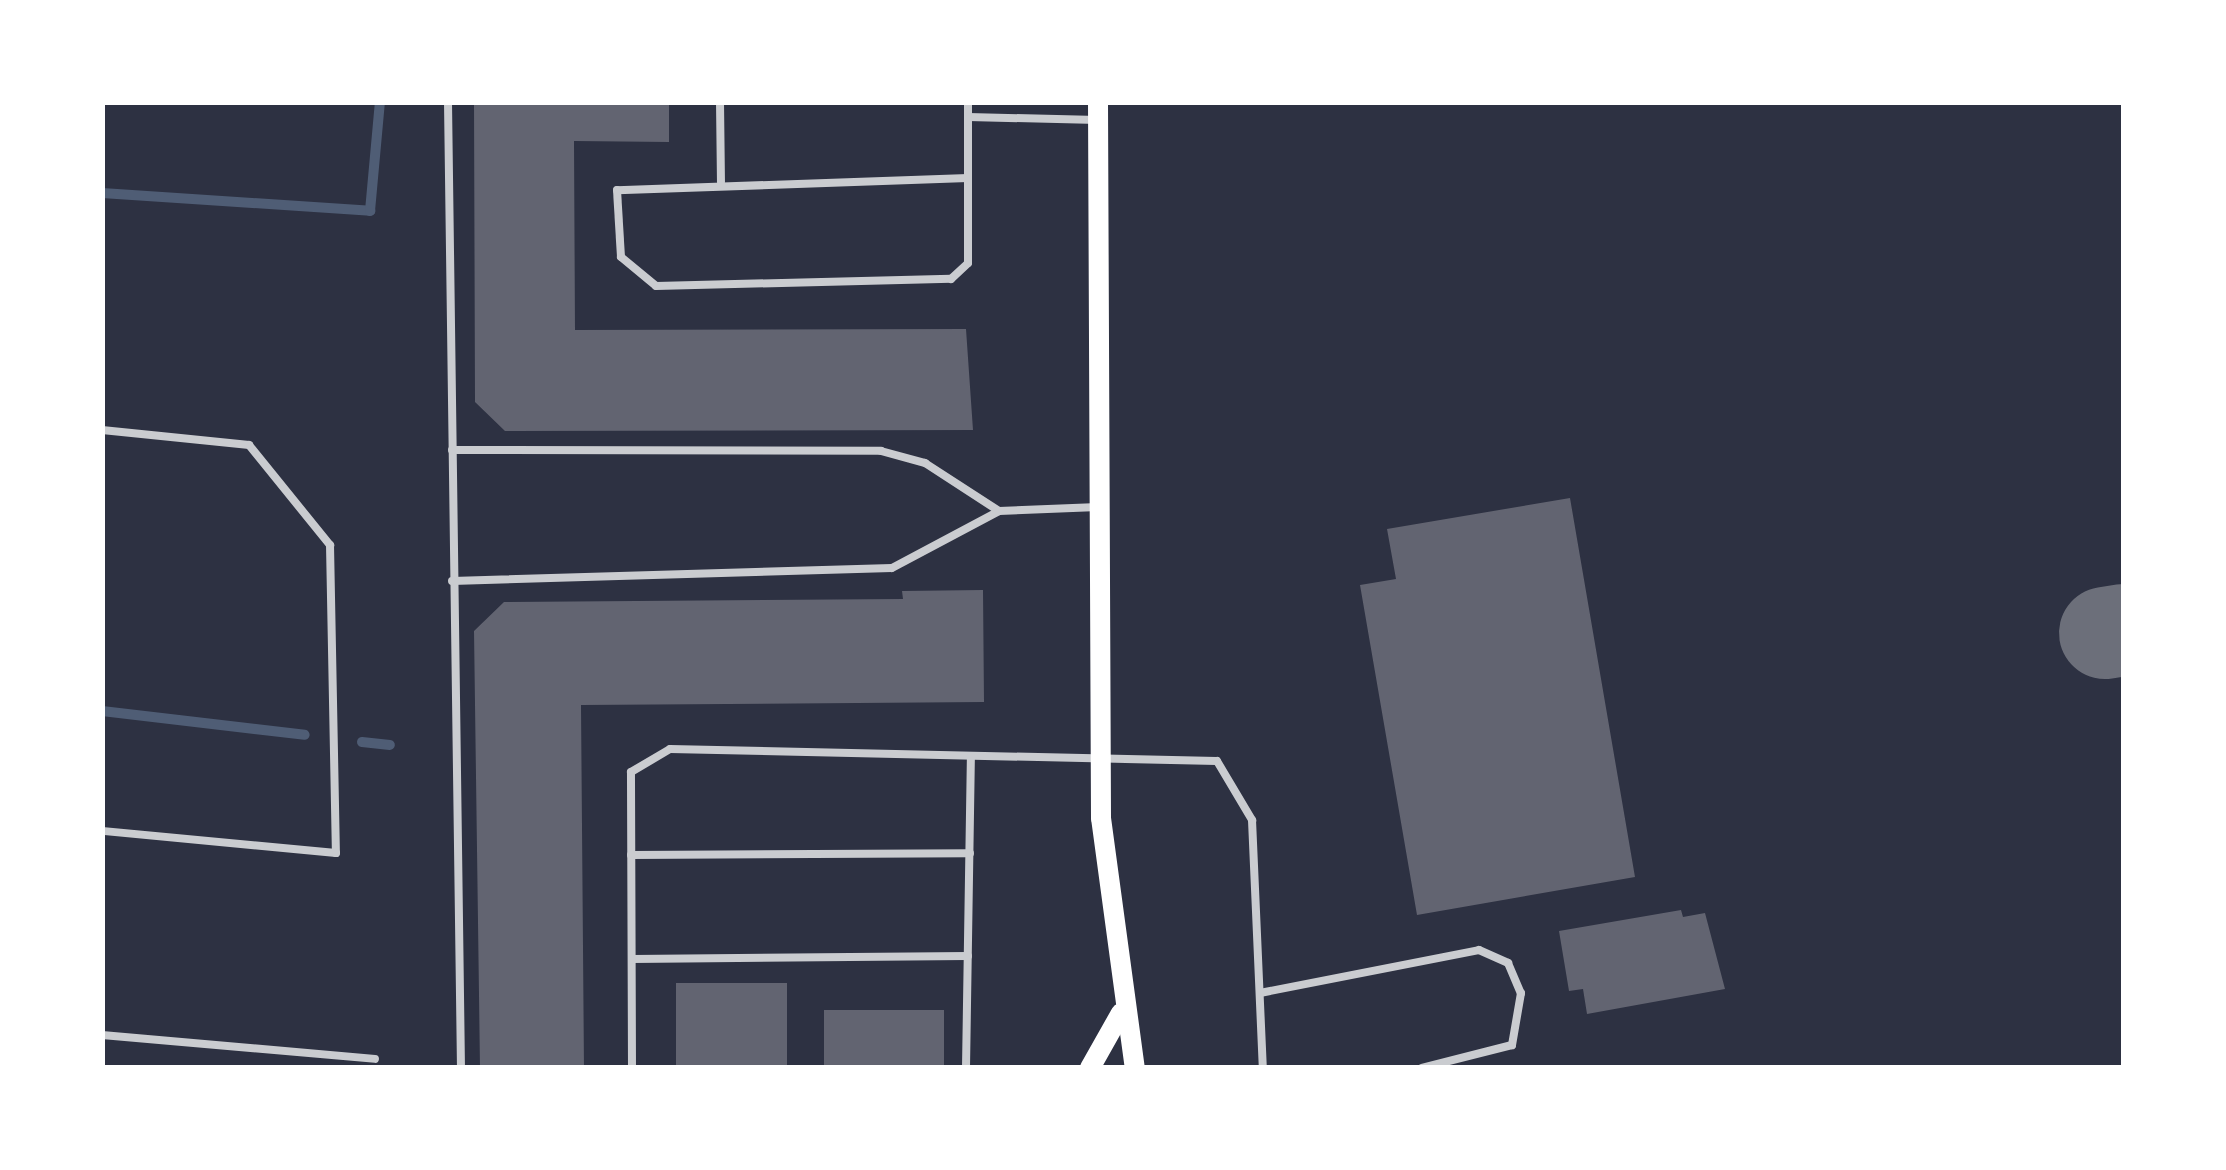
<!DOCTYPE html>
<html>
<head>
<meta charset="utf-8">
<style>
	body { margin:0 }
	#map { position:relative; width:2226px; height:1170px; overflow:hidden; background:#2d3142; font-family:"Alegreya Sans",sans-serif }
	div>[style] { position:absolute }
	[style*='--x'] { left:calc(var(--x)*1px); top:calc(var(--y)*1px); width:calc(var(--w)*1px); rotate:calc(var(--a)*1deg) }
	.stream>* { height:10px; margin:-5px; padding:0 5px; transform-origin:5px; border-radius:5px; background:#4f5d75 }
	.taxiway>* { height:92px; margin:-46px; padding:0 46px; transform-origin:46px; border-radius:46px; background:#6c6f7a }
	.building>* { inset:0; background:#626471; transform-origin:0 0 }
	.service>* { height:8px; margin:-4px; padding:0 4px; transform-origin:4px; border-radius:4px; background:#caccd0 }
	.secondary>* { height:20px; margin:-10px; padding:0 10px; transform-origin:10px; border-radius:10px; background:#fff }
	span { translate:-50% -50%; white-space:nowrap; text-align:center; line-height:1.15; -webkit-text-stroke:10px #fff; paint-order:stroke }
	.frame { position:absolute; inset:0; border:105px solid #fff; pointer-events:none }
</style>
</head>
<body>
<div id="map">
	<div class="stream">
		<i style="--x:102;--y:193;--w:269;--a:3.8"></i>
		<i style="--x:370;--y:211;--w:109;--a:-84.8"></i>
		<i style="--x:102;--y:711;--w:204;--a:6.7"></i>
		<i style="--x:362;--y:742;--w:28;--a:6"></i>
	</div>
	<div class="taxiway">
		<i style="--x:2105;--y:633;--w:19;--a:-9"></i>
	</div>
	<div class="building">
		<i style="clip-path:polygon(474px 102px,669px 102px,669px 142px,574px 141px,575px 330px,966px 329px,973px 430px,505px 431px,475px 402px)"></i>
		<i style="clip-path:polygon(1570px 498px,1635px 877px,1417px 915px,1360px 585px,1396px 579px,1387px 529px)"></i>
		<i style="clip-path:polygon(983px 590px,984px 702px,581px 705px,584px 1068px,480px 1068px,474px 631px,504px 602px,903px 599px,902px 591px)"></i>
		<i style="clip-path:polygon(1681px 910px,1683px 917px,1705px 913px,1725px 989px,1587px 1014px,1583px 989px,1569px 991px,1559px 931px)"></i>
		<i style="left:787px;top:983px;width:85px;height:111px;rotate:90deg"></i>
		<i style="left:824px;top:1010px;width:120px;height:58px"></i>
	</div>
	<div class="service">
		<i style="--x:448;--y:102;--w:966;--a:89.23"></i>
		<i style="--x:720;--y:102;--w:80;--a:89.3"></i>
		<i style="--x:968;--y:102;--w:15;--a:90"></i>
		<i style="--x:968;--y:117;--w:130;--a:1.3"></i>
		<i style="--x:968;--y:178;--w:351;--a:178"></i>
		<i style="--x:617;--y:190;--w:67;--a:86.6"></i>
		<i style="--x:621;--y:257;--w:45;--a:39.6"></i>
		<i style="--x:656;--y:286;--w:295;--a:-1.4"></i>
		<i style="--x:951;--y:279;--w:23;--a:-43"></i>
		<i style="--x:968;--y:263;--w:146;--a:-90"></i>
		<i style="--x:102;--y:430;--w:148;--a:5.8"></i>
		<i style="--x:249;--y:445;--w:129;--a:51"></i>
		<i style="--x:330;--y:545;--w:308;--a:88.9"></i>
		<i style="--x:336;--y:853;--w:235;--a:-174.6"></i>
		<i style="--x:452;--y:450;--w:429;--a:0.1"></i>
		<i style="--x:881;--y:451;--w:46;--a:15.3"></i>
		<i style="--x:925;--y:463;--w:88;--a:33"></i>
		<i style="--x:452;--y:581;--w:440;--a:-1.7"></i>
		<i style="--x:892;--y:568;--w:121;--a:-28"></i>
		<i style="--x:999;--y:511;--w:99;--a:-2.3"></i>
		<i style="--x:631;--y:855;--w:339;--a:-0.3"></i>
		<i style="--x:632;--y:959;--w:336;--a:-0.5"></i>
		<i style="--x:1260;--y:993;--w:223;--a:-11.1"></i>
		<i style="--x:1479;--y:950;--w:32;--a:24"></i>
		<i style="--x:1508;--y:963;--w:33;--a:67"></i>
		<i style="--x:1521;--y:993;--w:53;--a:99.8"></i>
		<i style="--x:1512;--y:1045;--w:93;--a:165.7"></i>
		<i style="--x:102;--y:1035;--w:274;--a:5"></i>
		<i style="--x:632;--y:1068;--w:296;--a:-90.2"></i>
		<i style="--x:631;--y:772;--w:45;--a:-30.5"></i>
		<i style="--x:670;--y:749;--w:547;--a:1.26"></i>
		<i style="--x:1217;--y:761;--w:69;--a:59.3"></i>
		<i style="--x:1252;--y:820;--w:248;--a:87.5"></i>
		<i style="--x:966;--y:1068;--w:312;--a:-89.1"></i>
	</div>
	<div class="secondary">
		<i style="--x:1098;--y:102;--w:716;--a:89.76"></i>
		<i style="--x:1101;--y:818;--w:252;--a:82.3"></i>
		<i style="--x:1090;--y:1068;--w:63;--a:-60.6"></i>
	</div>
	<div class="frame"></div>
</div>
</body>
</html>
